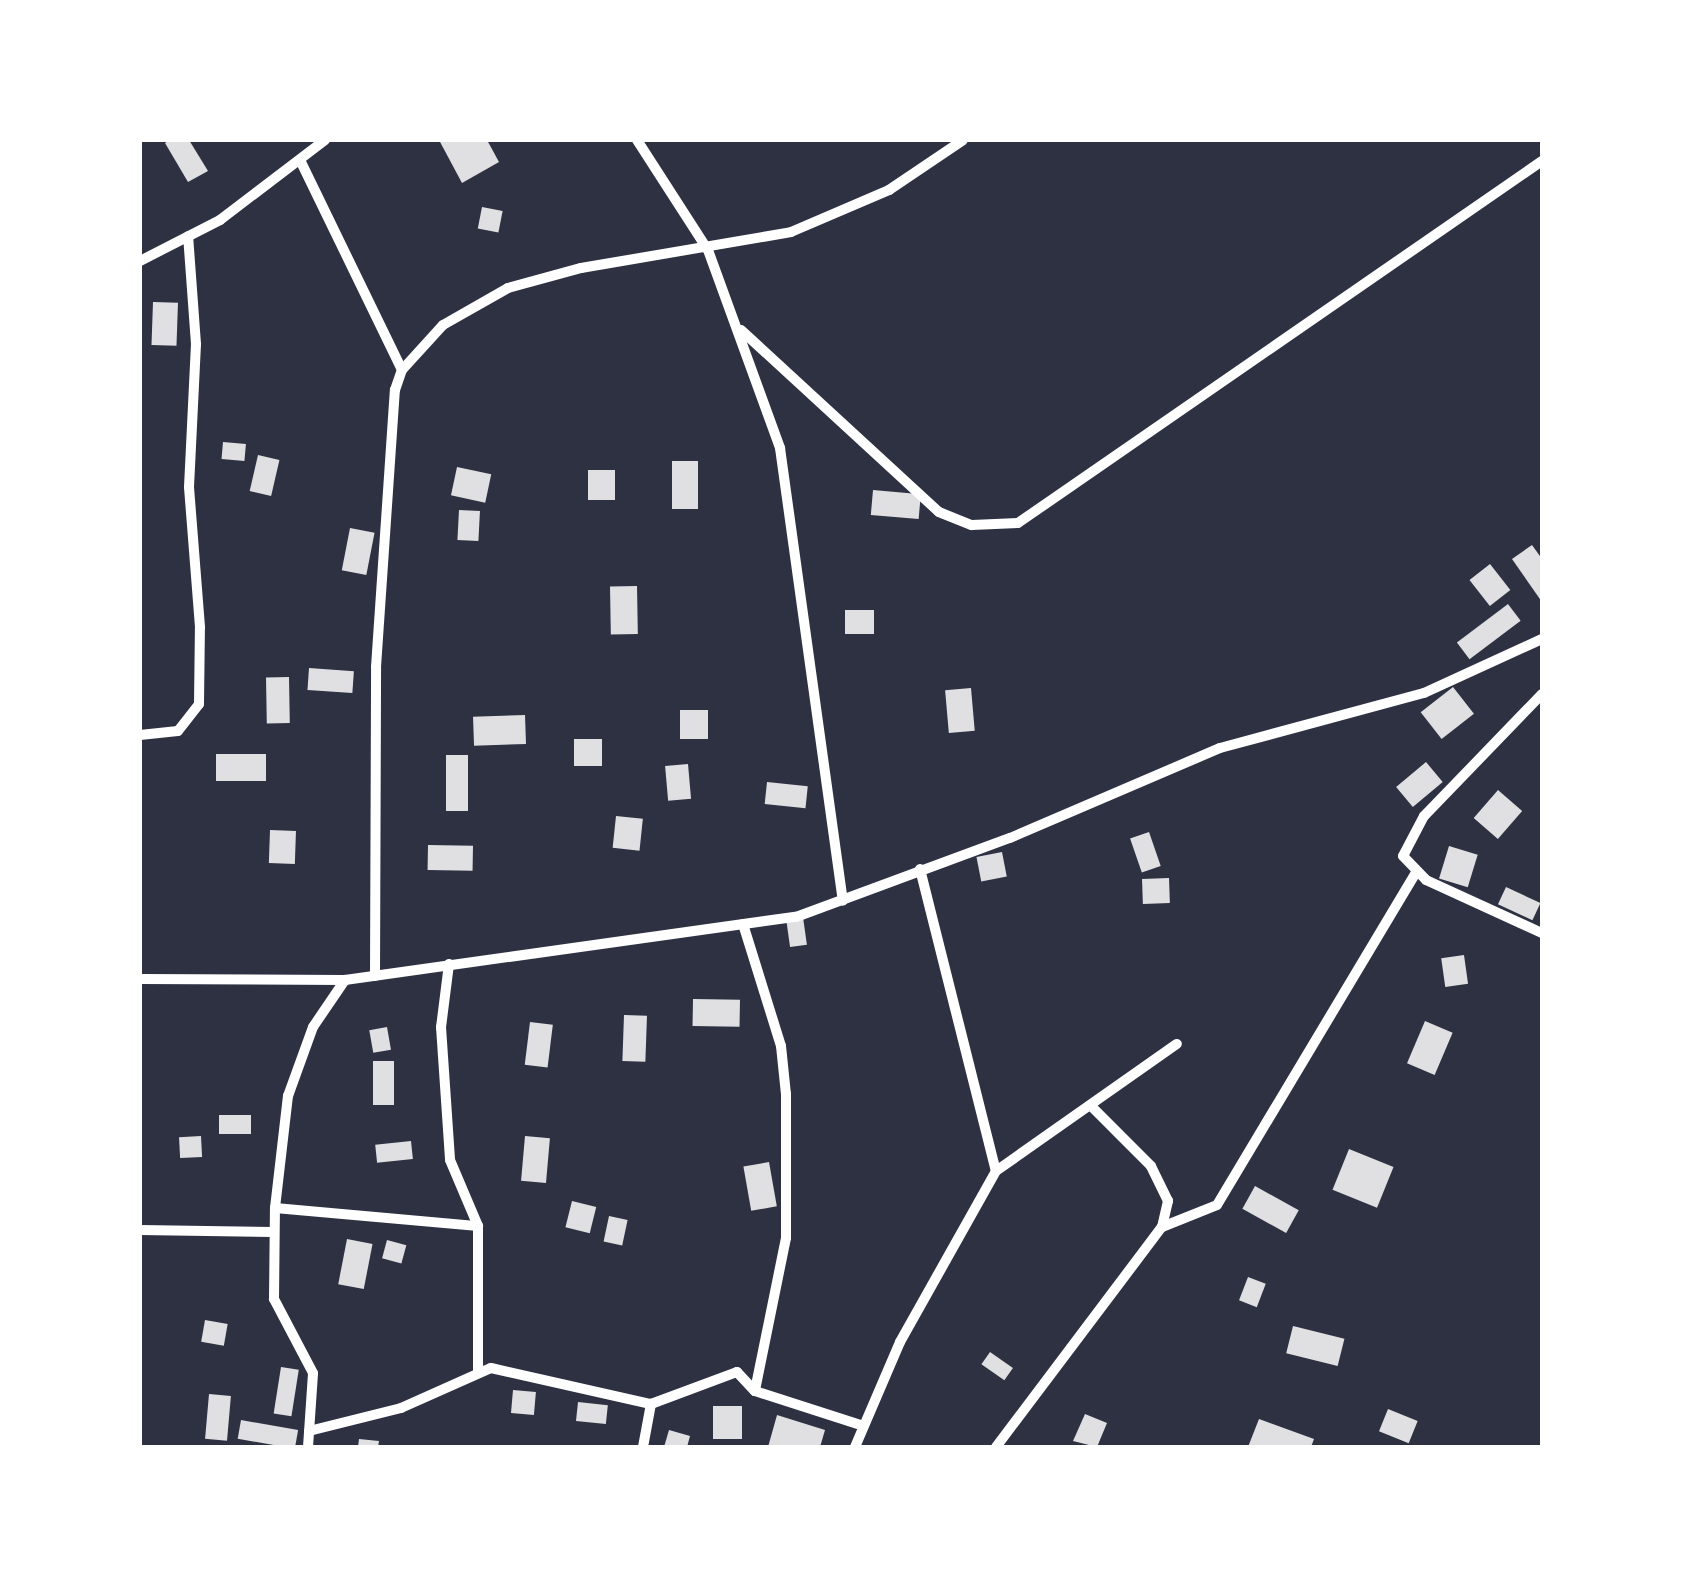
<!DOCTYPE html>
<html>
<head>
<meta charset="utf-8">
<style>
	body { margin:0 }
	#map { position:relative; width:1682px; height:1587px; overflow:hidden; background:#2d3142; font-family:Manrope,sans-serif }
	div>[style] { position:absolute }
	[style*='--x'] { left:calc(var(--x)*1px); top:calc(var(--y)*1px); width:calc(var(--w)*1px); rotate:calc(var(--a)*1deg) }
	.building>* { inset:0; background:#e0e0e3; transform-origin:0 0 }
	.minor>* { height:10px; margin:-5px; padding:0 5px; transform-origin:5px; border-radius:5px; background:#fff }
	span { translate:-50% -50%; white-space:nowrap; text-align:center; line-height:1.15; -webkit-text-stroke:8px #fff; paint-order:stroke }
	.frame { position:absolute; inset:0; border:142px solid #fff; pointer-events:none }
</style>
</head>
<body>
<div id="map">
	<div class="building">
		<i style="clip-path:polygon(170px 140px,189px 140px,208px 171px,188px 182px,165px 143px)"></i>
		<i style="clip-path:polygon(439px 140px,487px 140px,499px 162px,462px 183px)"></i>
		<i style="left:482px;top:207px;width:21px;height:22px;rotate:11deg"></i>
		<i style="left:153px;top:302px;width:25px;height:43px;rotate:2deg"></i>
		<i style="left:223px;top:442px;width:23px;height:17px;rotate:5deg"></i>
		<i style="left:258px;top:455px;width:22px;height:37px;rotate:13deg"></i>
		<i style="left:672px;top:461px;width:26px;height:48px"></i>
		<i style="left:457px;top:467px;width:35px;height:29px;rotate:12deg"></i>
		<i style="left:615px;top:470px;width:30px;height:27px;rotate:90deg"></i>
		<i style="left:873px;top:490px;width:48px;height:25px;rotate:5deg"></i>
		<i style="left:459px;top:510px;width:21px;height:30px;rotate:3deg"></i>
		<i style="left:350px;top:528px;width:25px;height:43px;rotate:11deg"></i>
		<i style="clip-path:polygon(1532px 545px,1542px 559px,1542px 602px,1512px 559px)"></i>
		<i style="left:1490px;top:564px;width:33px;height:26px;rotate:52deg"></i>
		<i style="left:637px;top:586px;width:48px;height:27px;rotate:89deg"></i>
		<i style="left:1508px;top:604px;width:21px;height:64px;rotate:53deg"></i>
		<i style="left:874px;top:610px;width:24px;height:29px;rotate:90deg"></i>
		<i style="left:309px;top:668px;width:45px;height:22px;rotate:4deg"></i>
		<i style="left:289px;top:677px;width:46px;height:23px;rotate:89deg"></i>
		<i style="left:1453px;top:687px;width:34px;height:41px;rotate:52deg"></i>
		<i style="left:971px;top:688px;width:43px;height:26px;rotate:85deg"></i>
		<i style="left:708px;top:710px;width:29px;height:28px;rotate:90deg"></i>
		<i style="left:525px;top:715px;width:29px;height:52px;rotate:88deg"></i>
		<i style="left:574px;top:739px;width:28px;height:27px"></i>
		<i style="left:266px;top:754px;width:27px;height:50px;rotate:90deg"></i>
		<i style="left:446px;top:755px;width:22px;height:56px"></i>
		<i style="left:1426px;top:762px;width:26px;height:39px;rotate:50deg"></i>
		<i style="left:688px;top:764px;width:35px;height:23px;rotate:85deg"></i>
		<i style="left:767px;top:782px;width:41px;height:22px;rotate:6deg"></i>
		<i style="left:1498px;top:790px;width:32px;height:37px;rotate:41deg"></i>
		<i style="left:616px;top:816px;width:27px;height:32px;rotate:6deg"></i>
		<i style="left:270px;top:830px;width:26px;height:33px;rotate:2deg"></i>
		<i style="left:1149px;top:832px;width:36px;height:20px;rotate:71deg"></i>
		<i style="left:428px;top:845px;width:45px;height:25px;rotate:1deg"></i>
		<i style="left:1449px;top:846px;width:30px;height:34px;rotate:17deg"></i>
		<i style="left:1002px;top:852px;width:25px;height:26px;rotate:79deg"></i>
		<i style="left:1169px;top:878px;width:25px;height:27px;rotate:88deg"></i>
		<i style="left:1506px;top:887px;width:38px;height:19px;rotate:25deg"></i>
		<i style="left:803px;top:917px;width:28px;height:17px;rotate:82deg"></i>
		<i style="left:1464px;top:955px;width:29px;height:23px;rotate:82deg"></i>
		<i style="left:693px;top:999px;width:47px;height:27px;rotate:1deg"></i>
		<i style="left:624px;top:1015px;width:23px;height:46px;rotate:2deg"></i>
		<i style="left:1425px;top:1021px;width:30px;height:46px;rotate:23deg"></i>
		<i style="left:530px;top:1022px;width:23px;height:43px;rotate:7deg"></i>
		<i style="left:387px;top:1027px;width:23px;height:18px;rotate:80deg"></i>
		<i style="left:373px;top:1061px;width:21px;height:44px"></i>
		<i style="left:219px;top:1115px;width:32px;height:19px"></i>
		<i style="left:201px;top:1136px;width:21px;height:22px;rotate:87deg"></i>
		<i style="left:525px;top:1136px;width:25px;height:45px;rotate:5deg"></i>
		<i style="left:411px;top:1141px;width:18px;height:36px;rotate:84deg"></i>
		<i style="left:1349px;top:1149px;width:48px;height:44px;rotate:22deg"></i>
		<i style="left:769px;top:1162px;width:45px;height:26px;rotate:80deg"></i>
		<i style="left:1255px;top:1186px;width:50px;height:26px;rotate:29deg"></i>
		<i style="left:572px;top:1201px;width:25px;height:27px;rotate:14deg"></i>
		<i style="left:609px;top:1216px;width:19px;height:26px;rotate:12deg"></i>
		<i style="left:347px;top:1239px;width:26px;height:46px;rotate:11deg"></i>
		<i style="left:387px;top:1240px;width:20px;height:19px;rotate:15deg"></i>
		<i style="left:1248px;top:1277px;width:19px;height:25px;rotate:21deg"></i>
		<i style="left:205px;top:1320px;width:23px;height:22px;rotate:10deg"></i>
		<i style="left:1293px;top:1326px;width:53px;height:28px;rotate:14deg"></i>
		<i style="left:990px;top:1352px;width:28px;height:15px;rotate:35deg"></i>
		<i style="left:281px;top:1367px;width:18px;height:47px;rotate:9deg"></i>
		<i style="left:513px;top:1390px;width:23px;height:23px;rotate:5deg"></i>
		<i style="left:209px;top:1394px;width:22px;height:45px;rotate:5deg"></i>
		<i style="left:578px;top:1402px;width:30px;height:19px;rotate:6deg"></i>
		<i style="left:713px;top:1406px;width:29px;height:33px"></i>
		<i style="left:1388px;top:1409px;width:32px;height:24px;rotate:22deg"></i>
		<i style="clip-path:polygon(1085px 1414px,1107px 1423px,1097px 1447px,1073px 1441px)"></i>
		<i style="clip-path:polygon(777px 1415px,825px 1430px,820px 1447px,768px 1447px)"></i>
		<i style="clip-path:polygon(1259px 1419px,1314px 1439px,1311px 1447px,1248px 1447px)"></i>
		<i style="left:241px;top:1420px;width:58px;height:19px;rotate:10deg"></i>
		<i style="clip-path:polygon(669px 1430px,690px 1436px,687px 1447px,664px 1447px)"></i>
		<i style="clip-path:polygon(359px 1439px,379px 1441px,378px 1447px,358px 1447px)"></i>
	</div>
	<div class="minor">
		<i style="--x:637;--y:140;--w:131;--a:57.2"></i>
		<i style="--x:708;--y:250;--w:211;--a:70"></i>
		<i style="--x:780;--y:448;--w:457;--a:82.1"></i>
		<i style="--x:301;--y:162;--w:231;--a:64.1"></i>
		<i style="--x:140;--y:261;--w:90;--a:-27.1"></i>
		<i style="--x:220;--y:220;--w:132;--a:-37.3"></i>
		<i style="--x:741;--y:330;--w:269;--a:42.6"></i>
		<i style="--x:939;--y:512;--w:35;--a:22"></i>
		<i style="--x:972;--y:525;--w:46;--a:-2.5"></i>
		<i style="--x:1018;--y:523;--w:637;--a:-34.64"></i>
		<i style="--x:1542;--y:694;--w:170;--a:134"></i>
		<i style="--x:1424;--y:816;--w:45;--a:117.7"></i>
		<i style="--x:1403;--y:856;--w:33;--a:46"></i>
		<i style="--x:1426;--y:880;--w:128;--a:24.6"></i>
		<i style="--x:140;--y:735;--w:38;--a:-6"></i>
		<i style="--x:178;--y:731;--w:34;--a:-52"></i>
		<i style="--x:199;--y:704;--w:77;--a:-89.3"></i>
		<i style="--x:200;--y:627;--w:140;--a:-94.5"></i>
		<i style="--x:189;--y:487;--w:143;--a:-87.2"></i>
		<i style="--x:196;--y:344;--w:108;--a:-94.2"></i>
		<i style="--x:920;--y:869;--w:311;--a:75.9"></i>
		<i style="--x:743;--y:924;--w:128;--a:72.7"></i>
		<i style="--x:781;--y:1046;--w:48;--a:84.1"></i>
		<i style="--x:786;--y:1094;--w:144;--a:90"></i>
		<i style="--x:786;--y:1238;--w:156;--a:101.5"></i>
		<i style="--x:449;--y:964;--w:64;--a:97.2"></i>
		<i style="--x:441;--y:1027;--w:133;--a:86.1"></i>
		<i style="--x:450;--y:1160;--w:72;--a:67"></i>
		<i style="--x:478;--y:1226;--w:146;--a:90"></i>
		<i style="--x:375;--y:976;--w:309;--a:-89.8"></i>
		<i style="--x:376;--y:667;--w:278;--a:-86.1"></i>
		<i style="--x:395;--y:390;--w:21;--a:-71"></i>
		<i style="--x:402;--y:370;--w:61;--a:-47.7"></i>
		<i style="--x:443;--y:325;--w:75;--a:-29.6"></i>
		<i style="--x:508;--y:288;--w:76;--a:-15.3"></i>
		<i style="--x:581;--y:268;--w:213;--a:-9.7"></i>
		<i style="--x:791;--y:232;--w:107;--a:-23.2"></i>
		<i style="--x:889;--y:190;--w:89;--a:-34"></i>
		<i style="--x:140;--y:979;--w:205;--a:0.3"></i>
		<i style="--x:345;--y:980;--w:455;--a:-8"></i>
		<i style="--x:796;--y:917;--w:228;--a:-20.3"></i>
		<i style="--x:1010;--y:838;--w:228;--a:-23.2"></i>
		<i style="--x:1220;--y:748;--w:211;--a:-15.1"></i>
		<i style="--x:1424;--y:693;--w:130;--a:-24.6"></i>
		<i style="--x:275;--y:1208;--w:204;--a:5.1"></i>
		<i style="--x:1162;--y:1227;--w:59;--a:-21.8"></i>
		<i style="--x:1217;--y:1205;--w:387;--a:-59.1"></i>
		<i style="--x:140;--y:1230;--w:133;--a:0.9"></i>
		<i style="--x:309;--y:1431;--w:95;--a:-14"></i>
		<i style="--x:401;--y:1408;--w:98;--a:-24"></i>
		<i style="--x:491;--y:1368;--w:164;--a:12.7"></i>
		<i style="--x:651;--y:1404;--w:92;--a:-20.4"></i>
		<i style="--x:737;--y:1372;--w:26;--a:47"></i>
		<i style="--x:755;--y:1391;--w:111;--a:17.8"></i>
		<i style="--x:308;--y:1447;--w:74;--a:-86.1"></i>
		<i style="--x:313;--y:1373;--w:84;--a:-117.8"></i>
		<i style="--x:274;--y:1299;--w:91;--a:-89.4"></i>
		<i style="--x:275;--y:1208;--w:113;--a:-83.4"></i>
		<i style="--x:288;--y:1096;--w:73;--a:-70.1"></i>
		<i style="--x:313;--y:1027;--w:57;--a:-55.8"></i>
		<i style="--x:643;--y:1447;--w:44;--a:-79.5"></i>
		<i style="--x:855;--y:1447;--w:114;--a:-66.8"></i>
		<i style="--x:900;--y:1342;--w:196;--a:-60.7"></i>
		<i style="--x:996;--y:1171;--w:221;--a:-35.1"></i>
		<i style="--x:996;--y:1447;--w:276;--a:-53"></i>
		<i style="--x:1162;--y:1227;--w:27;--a:-77"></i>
		<i style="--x:1168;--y:1201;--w:39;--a:-116"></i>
		<i style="--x:1151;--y:1166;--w:83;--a:-135"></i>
	</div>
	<div class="frame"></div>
</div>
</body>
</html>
